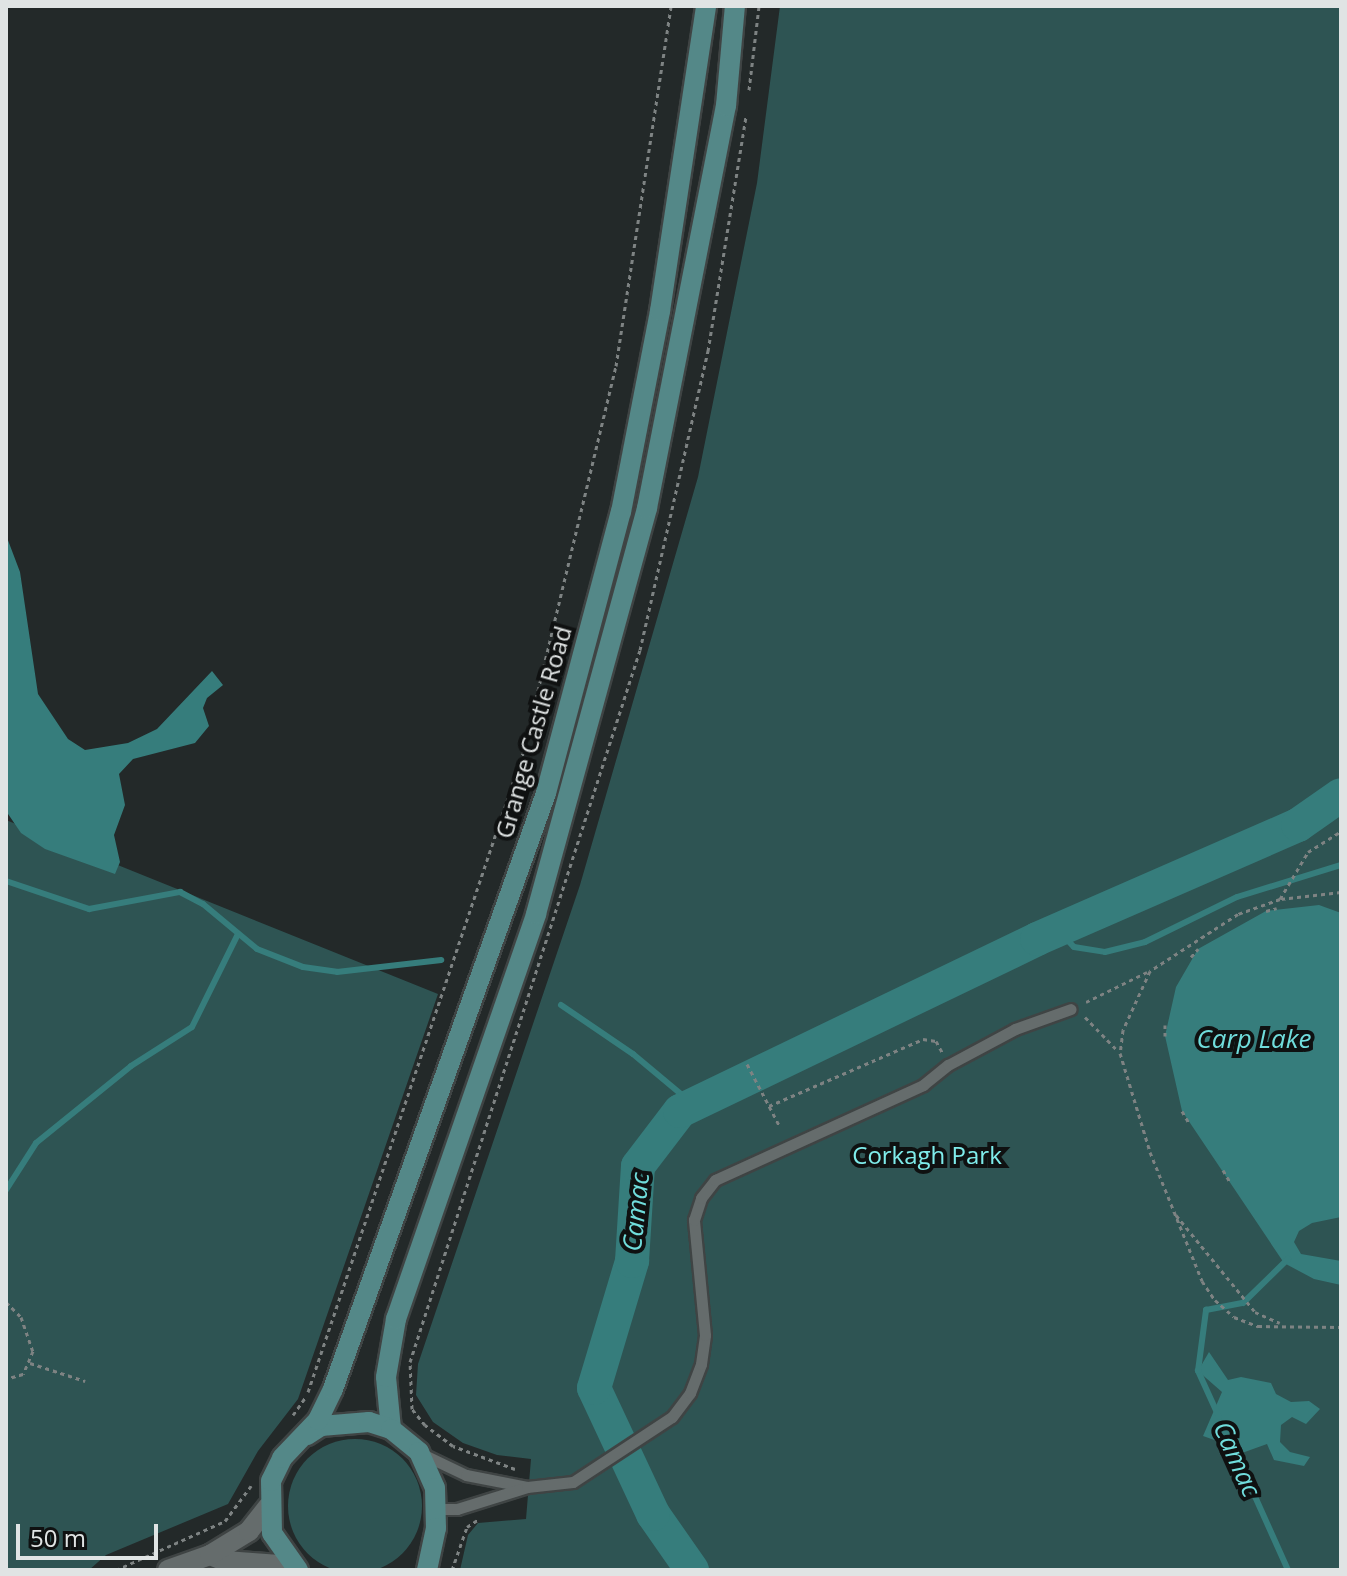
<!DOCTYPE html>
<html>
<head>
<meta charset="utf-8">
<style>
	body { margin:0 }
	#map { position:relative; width:1347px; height:1576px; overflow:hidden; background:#232929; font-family:"Open Sans",sans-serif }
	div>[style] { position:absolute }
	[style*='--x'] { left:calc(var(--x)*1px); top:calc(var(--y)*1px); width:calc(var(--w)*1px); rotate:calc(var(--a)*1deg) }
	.green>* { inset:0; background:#2e5453 }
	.round { border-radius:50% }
	.water>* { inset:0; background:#367d7c }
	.stream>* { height:6px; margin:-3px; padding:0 3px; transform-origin:3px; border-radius:3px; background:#367d7c }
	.river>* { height:34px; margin:-17px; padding:0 17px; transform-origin:17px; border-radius:17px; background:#367d7c }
	.path>* { height:3px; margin-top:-1.5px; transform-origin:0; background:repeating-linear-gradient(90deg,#7e8383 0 4px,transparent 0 8px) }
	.roads { filter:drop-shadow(2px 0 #3f4444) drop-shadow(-2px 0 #3f4444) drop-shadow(0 2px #3f4444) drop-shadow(0 -2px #3f4444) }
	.service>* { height:11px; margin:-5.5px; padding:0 5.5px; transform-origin:5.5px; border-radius:5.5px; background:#656c6c }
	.tertiary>* { height:20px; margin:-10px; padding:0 10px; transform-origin:10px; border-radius:10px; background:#656c6c }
	.secondary>* { height:20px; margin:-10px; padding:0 10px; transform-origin:10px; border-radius:10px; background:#548888 }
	span { translate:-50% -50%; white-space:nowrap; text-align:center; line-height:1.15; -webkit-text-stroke:8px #0f1111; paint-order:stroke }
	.street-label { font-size:24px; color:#e0e4e4 }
	.park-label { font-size:24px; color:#7feceb }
	.water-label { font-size:26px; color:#70dddc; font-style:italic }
	.frame { position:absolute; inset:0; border:8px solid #e0e4e4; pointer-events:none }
	.scale { position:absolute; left:16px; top:1524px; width:142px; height:36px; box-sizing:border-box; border:4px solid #e0e4e4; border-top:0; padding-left:10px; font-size:24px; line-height:28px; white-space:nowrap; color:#e0e4e4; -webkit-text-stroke:6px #0f1111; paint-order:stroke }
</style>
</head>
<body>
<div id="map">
	<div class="green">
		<i style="clip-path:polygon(780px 6px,1341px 6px,1341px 1570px,460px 1570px,468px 1535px,478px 1523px,526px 1519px,531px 1459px,497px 1455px,463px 1443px,433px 1422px,416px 1395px,418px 1364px,580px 885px,698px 477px,757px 183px)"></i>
		<i style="clip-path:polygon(6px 820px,438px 994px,298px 1399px,258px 1451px,228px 1504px,106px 1555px,89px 1570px,6px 1570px)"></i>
		<i class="round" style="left:288px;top:1439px;width:134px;height:134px"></i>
	</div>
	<div class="water">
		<i style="clip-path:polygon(6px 535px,20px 572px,38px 694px,68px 739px,85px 750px,128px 743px,157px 729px,212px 671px,223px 685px,207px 698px,203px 708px,209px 726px,195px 743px,133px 759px,119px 774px,125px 805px,114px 835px,120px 862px,115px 874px,45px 849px,21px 833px,6px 811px)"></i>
		<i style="clip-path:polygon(1319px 905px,1341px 913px,1341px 1217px,1312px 1223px,1299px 1231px,1294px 1242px,1301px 1254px,1341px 1261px,1341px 1285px,1314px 1279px,1284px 1263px,1182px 1111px,1165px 1036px,1176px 987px,1198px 949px,1266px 911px)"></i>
		<i style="clip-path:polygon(1209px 1352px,1228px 1380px,1241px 1377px,1271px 1383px,1276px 1394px,1291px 1402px,1309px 1401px,1320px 1409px,1306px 1424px,1292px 1417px,1281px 1425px,1280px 1442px,1290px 1452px,1310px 1457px,1304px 1466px,1274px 1460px,1267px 1444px,1228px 1458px,1220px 1442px,1203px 1436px,1222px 1392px,1198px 1371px)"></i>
	</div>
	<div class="stream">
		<i style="--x:6;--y:881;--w:88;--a:18.6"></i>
		<i style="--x:89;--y:909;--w:93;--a:-10.6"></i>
		<i style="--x:180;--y:892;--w:26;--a:28"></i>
		<i style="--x:203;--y:904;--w:70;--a:39.8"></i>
		<i style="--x:257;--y:949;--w:49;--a:21.4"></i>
		<i style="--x:303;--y:967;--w:34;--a:8"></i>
		<i style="--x:337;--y:972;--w:105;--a:-6.6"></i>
		<i style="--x:1058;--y:930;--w:23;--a:47"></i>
		<i style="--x:1074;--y:947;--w:31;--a:9"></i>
		<i style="--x:1105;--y:952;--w:41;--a:-14"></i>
		<i style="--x:1145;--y:942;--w:102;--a:-26.1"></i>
		<i style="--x:1237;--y:897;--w:109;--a:-17.1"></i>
		<i style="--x:561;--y:1005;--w:87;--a:34.2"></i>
		<i style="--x:633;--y:1054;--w:80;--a:39.9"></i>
		<i style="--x:6;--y:1190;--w:56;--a:-57.4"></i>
		<i style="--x:36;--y:1143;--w:122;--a:-39"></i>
		<i style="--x:131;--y:1066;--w:72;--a:-32.6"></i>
		<i style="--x:192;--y:1027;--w:102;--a:-63.7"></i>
		<i style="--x:1219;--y:1417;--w:51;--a:-114.5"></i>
		<i style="--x:1198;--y:1371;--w:62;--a:-82.5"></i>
		<i style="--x:1206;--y:1310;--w:38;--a:-11"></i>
		<i style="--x:1243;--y:1303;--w:63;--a:-44.4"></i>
		<i style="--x:1235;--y:1452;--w:129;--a:65.8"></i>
	</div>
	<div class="river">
		<i style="--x:692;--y:1570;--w:68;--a:-124.9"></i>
		<i style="--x:653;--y:1514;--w:139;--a:-115.1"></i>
		<i style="--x:594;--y:1388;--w:133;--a:-73.3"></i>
		<i style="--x:632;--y:1261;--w:95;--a:-86.4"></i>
		<i style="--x:638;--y:1166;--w:69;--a:-52.6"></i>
		<i style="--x:680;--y:1111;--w:396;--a:-25.7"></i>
		<i style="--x:1037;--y:939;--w:285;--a:-23.6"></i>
		<i style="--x:1298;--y:825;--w:52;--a:-34.9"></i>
	</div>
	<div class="path">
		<i style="--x:749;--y:90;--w:85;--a:-83.2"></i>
		<i style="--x:1341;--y:892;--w:61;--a:173.5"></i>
		<i style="--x:1280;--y:899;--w:45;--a:160.3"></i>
		<i style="--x:1238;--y:914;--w:105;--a:147.1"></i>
		<i style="--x:1150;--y:971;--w:65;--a:114.6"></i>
		<i style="--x:1123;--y:1030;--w:23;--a:97"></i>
		<i style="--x:1120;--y:1053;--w:103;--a:73.1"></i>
		<i style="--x:1150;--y:1152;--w:139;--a:68"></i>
		<i style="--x:1202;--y:1281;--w:23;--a:56"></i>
		<i style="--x:1215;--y:1300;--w:25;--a:42"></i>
		<i style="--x:1234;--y:1317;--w:26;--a:21"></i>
		<i style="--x:1258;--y:1326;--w:83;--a:0.7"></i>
		<i style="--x:1280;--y:899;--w:55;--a:-59.2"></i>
		<i style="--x:1308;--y:852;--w:39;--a:-32"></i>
		<i style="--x:1266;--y:911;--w:11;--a:-15"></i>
		<i style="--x:1191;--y:957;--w:11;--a:-49"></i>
		<i style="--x:1086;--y:1002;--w:68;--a:-26.2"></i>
		<i style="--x:1085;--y:1017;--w:47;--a:45.9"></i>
		<i style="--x:1165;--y:1036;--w:11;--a:-90"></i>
		<i style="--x:747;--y:1064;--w:69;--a:62.3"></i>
		<i style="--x:769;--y:1106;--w:168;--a:-23.5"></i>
		<i style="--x:923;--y:1039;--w:13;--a:9"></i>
		<i style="--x:936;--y:1041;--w:13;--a:61"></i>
		<i style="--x:1182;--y:1111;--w:14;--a:60"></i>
		<i style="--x:1223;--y:1170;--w:14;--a:60"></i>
		<i style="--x:1176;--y:1215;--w:125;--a:50.8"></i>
		<i style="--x:1255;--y:1312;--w:27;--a:24"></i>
		<i style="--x:6;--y:1302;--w:21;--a:45"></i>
		<i style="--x:21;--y:1317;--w:36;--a:71"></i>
		<i style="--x:33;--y:1351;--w:25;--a:113"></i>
		<i style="--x:23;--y:1374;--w:18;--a:164"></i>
		<i style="--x:30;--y:1363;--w:58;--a:18.1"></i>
		<i style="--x:308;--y:1392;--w:674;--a:-71.4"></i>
		<i style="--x:523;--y:753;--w:398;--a:-76.5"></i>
		<i style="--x:616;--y:366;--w:364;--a:-81.3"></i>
		<i style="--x:293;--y:1415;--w:21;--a:-55"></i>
		<i style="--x:515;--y:1469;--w:66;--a:-159.6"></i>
		<i style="--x:453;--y:1446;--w:35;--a:-143"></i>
		<i style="--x:425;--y:1425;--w:21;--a:-129"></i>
		<i style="--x:412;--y:1409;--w:47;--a:-92.4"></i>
		<i style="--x:410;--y:1362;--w:748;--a:-72.1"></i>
		<i style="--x:640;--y:650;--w:307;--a:-77.2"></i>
		<i style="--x:708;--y:351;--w:237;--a:-80.8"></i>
		<i style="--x:116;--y:1570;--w:120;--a:-24.2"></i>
		<i style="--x:225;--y:1521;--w:44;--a:-53.4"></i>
		<i style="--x:452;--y:1570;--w:46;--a:-70.8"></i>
		<i style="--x:467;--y:1527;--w:14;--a:-34"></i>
	</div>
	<div class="roads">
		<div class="service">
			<i style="--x:422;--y:1454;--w:49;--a:25.5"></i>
			<i style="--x:466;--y:1475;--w:62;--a:11.1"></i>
			<i style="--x:435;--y:1509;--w:22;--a:0"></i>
			<i style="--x:457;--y:1509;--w:73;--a:-17.4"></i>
			<i style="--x:527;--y:1487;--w:46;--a:-6.2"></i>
			<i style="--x:573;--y:1482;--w:118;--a:-33.3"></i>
			<i style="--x:672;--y:1417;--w:30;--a:-53"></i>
			<i style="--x:690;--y:1393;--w:31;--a:-69"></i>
			<i style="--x:701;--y:1364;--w:29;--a:-82"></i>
			<i style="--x:705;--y:1335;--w:116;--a:-95.5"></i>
			<i style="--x:694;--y:1220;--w:23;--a:-72"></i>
			<i style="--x:701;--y:1198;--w:23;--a:-52"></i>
			<i style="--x:715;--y:1180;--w:229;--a:-24.5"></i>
			<i style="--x:923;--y:1085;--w:32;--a:-39"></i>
			<i style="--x:948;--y:1065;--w:76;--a:-28.2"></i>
			<i style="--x:1015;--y:1029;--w:59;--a:-19.7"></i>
		</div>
		<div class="tertiary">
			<i style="--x:210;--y:1555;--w:16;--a:22"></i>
			<i style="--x:225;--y:1561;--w:68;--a:4.2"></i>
			<i style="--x:168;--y:1570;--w:45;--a:-19.7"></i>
			<i style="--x:210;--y:1555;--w:46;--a:-31.6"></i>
			<i style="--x:249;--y:1531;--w:31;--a:-52"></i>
		</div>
		<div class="secondary">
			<i style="--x:391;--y:1429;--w:52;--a:-95.5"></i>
			<i style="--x:386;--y:1377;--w:59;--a:-80.2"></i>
			<i style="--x:396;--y:1319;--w:429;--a:-70.9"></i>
			<i style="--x:536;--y:914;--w:421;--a:-74.7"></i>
			<i style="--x:647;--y:508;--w:410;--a:-78.9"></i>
			<i style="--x:726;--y:106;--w:100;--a:-84.9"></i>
			<i style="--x:307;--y:1435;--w:17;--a:-33"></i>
			<i style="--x:321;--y:1426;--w:48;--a:-4.8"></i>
			<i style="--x:369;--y:1422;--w:23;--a:18"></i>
			<i style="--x:391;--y:1429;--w:36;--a:39"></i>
			<i style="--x:419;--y:1452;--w:39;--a:66"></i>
			<i style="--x:435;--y:1488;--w:40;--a:88.6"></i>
			<i style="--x:436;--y:1528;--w:43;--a:102.1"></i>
			<i style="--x:298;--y:1570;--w:45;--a:-125.1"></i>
			<i style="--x:272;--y:1533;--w:52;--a:-91.1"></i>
			<i style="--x:271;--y:1481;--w:25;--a:-64"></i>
			<i style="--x:282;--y:1458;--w:52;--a:-46.5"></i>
			<i style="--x:318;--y:1420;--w:34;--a:-64"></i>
			<i style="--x:333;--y:1389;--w:633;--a:-70.33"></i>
			<i style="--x:546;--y:793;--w:291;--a:-75.1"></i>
			<i style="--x:621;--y:512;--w:205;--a:-79"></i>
			<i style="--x:660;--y:311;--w:308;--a:-81.4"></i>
		</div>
	</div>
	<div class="street-label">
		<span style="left:533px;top:732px;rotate:-74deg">Grange Castle Road</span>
	</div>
	<div class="park-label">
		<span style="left:927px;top:1155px">Corkagh Park</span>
	</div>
	<div class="water-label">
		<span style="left:1254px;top:1039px">Carp Lake</span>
		<span style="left:636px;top:1212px;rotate:-84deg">Camac</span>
		<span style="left:1237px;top:1459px;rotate:66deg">Camac</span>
	</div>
	<div class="frame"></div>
	<div class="scale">50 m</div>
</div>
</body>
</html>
